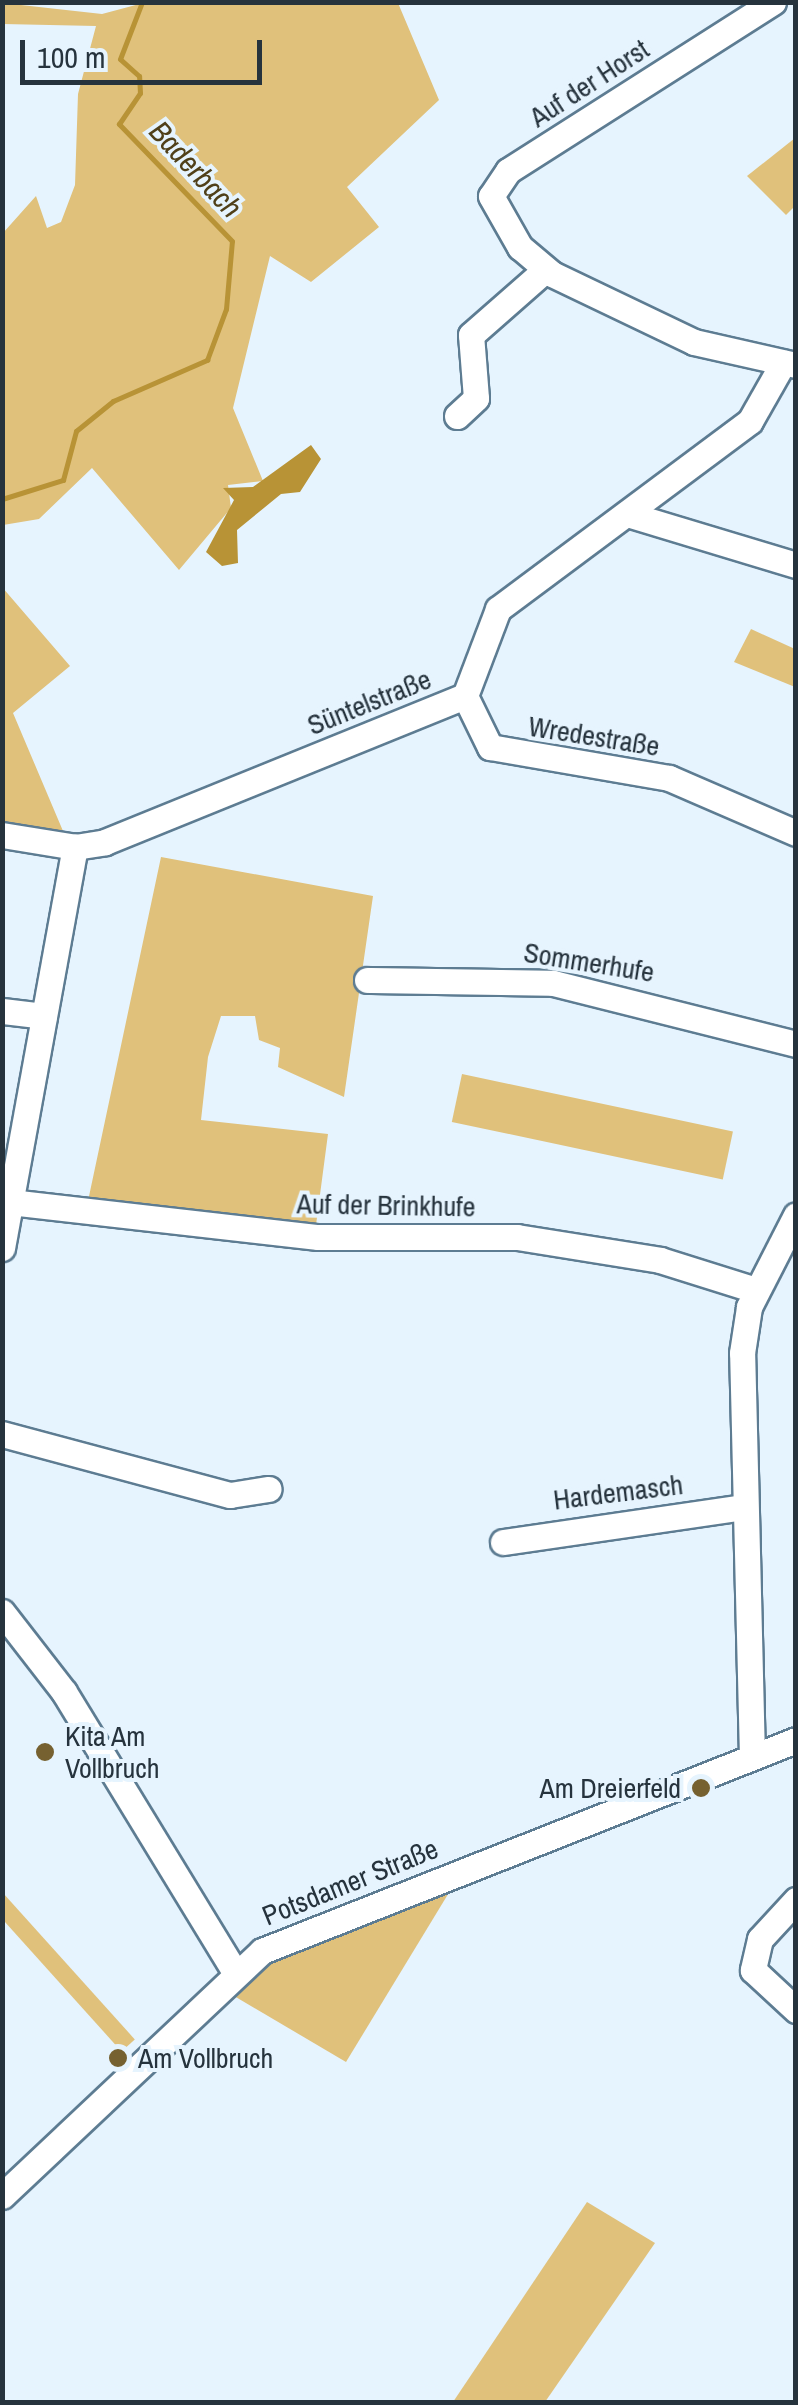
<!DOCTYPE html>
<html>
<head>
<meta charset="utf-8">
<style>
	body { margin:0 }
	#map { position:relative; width:798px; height:2405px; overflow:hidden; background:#e6f4fe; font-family:"Archivo Narrow",sans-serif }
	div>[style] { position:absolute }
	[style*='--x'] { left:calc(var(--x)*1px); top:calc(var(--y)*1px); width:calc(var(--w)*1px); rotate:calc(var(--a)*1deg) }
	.green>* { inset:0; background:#e0c17b; transform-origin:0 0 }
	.water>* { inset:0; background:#b89336 }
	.stream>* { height:5px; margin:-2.5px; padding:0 2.5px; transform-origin:2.5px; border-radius:2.5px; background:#b89336 }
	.roads { filter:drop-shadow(2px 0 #5d7c92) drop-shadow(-2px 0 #5d7c92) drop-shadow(0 2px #5d7c92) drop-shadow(0 -2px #5d7c92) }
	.minor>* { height:25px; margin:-12.5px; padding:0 12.5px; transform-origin:12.5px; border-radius:12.5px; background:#fff }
	.dots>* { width:28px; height:28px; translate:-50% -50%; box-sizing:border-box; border:5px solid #e6f4fe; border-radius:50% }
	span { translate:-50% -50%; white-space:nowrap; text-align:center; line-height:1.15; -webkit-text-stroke:8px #e6f4fe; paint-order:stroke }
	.street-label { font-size:28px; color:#26333d }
	.poi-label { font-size:28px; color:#26333d }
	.left { translate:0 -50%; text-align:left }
	.right { translate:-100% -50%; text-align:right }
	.water-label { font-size:30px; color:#504019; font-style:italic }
	.frame { position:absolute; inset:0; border:5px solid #26333d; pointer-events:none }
	.scale { position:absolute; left:20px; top:40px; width:242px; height:45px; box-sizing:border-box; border:5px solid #26333d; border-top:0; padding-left:12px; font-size:30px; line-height:35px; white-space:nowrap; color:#26333d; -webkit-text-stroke:8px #e6f4fe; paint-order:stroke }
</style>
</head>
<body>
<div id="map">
	<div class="green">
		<i style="clip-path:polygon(147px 2px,398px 3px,439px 100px,347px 187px,379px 227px,311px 282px,270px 256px,233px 408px,263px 481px,228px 485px,231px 508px,179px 570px,92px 468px,39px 519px,3px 525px,3px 233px,36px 196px,47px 228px,61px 222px,75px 185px,78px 94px,96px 26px,3px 24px,3px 3px,102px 14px)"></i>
		<i style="clip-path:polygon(795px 138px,795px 206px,786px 215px,747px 176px)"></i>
		<i style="clip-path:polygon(2px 587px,70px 666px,13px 713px,63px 831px,3px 825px)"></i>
		<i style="clip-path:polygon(751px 629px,795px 649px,795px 687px,734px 662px)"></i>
		<i style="clip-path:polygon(161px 857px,373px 896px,344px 1097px,278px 1067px,280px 1048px,259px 1040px,255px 1016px,221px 1016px,208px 1057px,201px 1120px,328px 1134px,316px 1225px,88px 1201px)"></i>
		<i style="left:462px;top:1074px;width:277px;height:49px;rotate:12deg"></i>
		<i style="clip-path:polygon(453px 1886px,346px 2062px,229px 1993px,274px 1958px)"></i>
		<i style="left:3px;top:1893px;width:197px;height:18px;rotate:48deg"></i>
		<i style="clip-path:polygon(587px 2202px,655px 2243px,545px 2402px,453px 2402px)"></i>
	</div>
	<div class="water">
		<i style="clip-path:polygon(311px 445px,321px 459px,300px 492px,281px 494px,237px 530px,238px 563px,222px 566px,206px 552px,234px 500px,223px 488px,253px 487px)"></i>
	</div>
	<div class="stream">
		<i style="--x:2;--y:499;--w:64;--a:-17.3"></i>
		<i style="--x:63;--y:480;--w:51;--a:-75.1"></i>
		<i style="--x:76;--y:431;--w:48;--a:-39"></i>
		<i style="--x:113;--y:401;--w:103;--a:-23.6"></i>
		<i style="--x:207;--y:360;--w:54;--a:-69.6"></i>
		<i style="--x:226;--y:309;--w:68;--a:-85"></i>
		<i style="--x:232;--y:241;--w:163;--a:-134"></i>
		<i style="--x:119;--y:124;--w:37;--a:-56"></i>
		<i style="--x:140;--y:93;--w:17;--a:-93"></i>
		<i style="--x:139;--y:76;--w:25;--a:-138"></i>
		<i style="--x:120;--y:59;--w:61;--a:-68.9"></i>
	</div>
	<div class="roads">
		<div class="minor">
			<i style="--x:773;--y:2;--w:314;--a:147.5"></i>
			<i style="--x:508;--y:171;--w:30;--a:124"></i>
			<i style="--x:491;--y:196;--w:59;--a:60.4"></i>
			<i style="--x:520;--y:247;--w:42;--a:40.2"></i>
			<i style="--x:552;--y:274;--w:157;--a:25.6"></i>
			<i style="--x:694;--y:342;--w:105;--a:12.7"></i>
			<i style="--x:457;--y:416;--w:26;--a:-43"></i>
			<i style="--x:476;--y:398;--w:63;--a:-94.5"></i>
			<i style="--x:471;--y:335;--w:98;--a:-41.3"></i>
			<i style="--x:627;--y:514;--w:177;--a:16.8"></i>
			<i style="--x:465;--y:696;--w:57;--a:63.9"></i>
			<i style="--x:490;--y:747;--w:182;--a:9.8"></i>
			<i style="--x:669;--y:778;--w:138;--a:23.4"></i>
			<i style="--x:2;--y:835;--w:74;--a:9.3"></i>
			<i style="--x:75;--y:847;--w:30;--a:-9"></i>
			<i style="--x:105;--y:842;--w:388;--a:-22.1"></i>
			<i style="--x:465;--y:696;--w:93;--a:-69.2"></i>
			<i style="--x:498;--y:609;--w:314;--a:-36.7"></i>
			<i style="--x:750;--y:421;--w:67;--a:-60.4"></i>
			<i style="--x:367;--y:980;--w:186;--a:0.9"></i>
			<i style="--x:553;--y:983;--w:251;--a:14.1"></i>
			<i style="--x:2;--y:1011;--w:42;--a:6.8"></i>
			<i style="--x:10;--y:1202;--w:310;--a:6.5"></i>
			<i style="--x:318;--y:1237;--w:199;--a:0"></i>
			<i style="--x:517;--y:1237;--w:145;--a:9.1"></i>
			<i style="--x:660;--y:1260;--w:101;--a:17.4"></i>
			<i style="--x:2;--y:1248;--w:408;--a:-79.7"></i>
			<i style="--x:2;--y:1434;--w:236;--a:15"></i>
			<i style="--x:230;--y:1495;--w:39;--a:-9"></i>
			<i style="--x:503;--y:1542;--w:242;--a:-8.3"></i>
			<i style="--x:2;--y:1612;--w:101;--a:52.2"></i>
			<i style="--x:64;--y:1692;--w:324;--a:58.6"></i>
			<i style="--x:752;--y:1757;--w:404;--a:-91.4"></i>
			<i style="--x:742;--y:1353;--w:47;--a:-81.3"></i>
			<i style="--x:749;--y:1307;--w:103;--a:-62.9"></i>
			<i style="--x:796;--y:1900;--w:53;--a:132.7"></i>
			<i style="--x:760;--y:1939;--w:32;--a:103"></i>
			<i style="--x:753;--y:1970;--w:59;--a:42.9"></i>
			<i style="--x:2;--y:2196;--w:357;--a:-43.3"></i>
			<i style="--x:262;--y:1951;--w:574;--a:-21.56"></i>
		</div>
	</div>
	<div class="dots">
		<i style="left:45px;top:1752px;background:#766130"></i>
		<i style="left:701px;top:1788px;background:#766130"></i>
		<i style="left:118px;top:2058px;background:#766130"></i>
	</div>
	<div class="street-label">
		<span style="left:589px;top:83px;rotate:-33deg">Auf der Horst</span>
		<span style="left:369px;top:702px;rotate:-22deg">Süntelstraße</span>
		<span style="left:594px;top:736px;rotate:9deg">Wredestraße</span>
		<span style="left:589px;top:962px;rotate:9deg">Sommerhufe</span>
		<span style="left:386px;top:1205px;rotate:1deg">Auf der Brinkhufe</span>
		<span style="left:618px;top:1492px;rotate:-7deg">Hardemasch</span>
		<span style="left:350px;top:1882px;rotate:-22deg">Potsdamer Straße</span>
	</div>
	<div class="poi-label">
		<span class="left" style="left:65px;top:1752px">Kita Am<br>Vollbruch</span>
		<span class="right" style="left:681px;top:1788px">Am Dreierfeld</span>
		<span class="left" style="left:138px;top:2058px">Am Vollbruch</span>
	</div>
	<div class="water-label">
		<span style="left:196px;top:169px;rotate:47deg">Baderbach</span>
	</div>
	<div class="frame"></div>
	<div class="scale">100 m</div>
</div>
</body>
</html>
